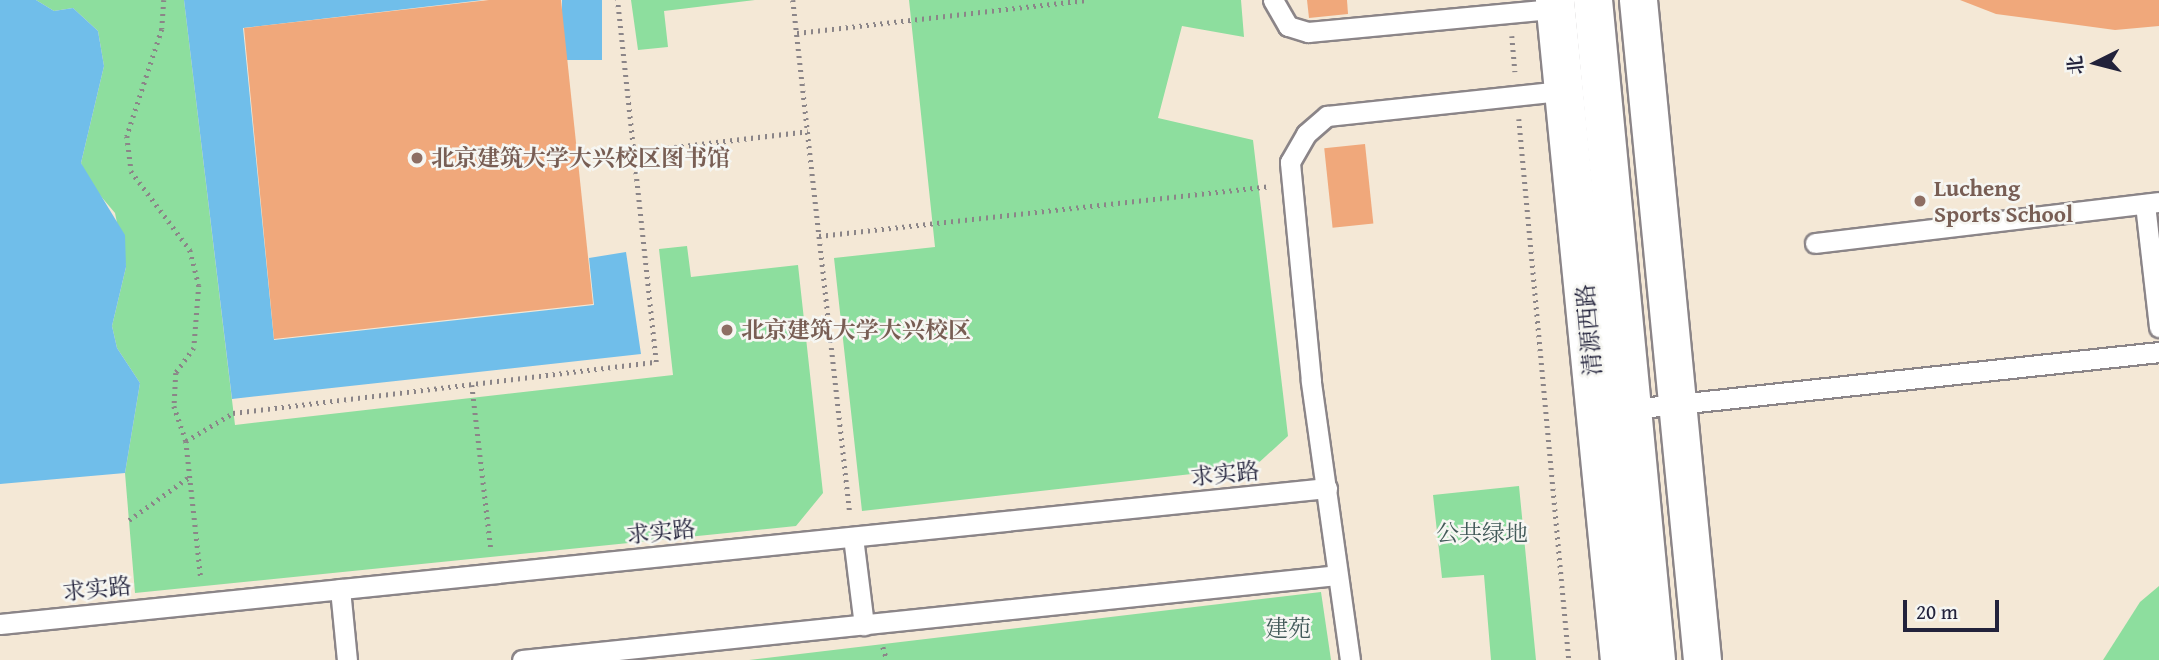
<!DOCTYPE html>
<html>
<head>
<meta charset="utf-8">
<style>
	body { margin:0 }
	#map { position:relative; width:2159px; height:660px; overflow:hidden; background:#f4e8d6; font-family:"Gentium Book Plus","Noto Serif SC",serif }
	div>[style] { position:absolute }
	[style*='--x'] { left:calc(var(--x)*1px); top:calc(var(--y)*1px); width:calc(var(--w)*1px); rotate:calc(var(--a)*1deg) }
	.green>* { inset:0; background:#8dde9e }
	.water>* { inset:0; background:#70beea; transform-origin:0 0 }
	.building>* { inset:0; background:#f0a87b; transform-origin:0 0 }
	.path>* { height:4.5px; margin-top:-2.25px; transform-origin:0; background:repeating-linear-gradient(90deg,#8b8588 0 2px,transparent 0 7px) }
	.roads { filter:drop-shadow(2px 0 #8b8588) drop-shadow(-2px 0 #8b8588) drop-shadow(0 2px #8b8588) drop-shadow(0 -2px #8b8588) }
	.service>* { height:19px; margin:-9.5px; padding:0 9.5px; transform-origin:9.5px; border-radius:9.5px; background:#fff }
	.minor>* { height:37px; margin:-18.5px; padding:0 18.5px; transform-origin:18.5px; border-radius:18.5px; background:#fff }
	.secondary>* { height:38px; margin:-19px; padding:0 19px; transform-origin:19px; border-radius:19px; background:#fff }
	.dots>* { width:19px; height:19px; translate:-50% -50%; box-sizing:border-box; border:4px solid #f6f6f2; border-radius:50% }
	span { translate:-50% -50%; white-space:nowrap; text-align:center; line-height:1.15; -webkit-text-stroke:5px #f6f6f2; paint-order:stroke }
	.education-label { font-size:23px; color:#785e54; font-weight:700 }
	.left { translate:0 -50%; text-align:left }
	.street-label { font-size:23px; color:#22223b }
	.park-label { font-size:23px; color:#425a59 }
	.north { position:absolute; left:2061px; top:28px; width:70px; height:70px; -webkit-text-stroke:5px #f6f6f2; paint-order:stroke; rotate:264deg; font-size:19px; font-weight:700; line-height:28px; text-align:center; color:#22223b }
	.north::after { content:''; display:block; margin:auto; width:24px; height:32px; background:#22223b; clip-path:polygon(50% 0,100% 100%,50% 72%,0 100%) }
	.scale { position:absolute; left:1903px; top:600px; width:96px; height:32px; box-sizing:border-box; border:4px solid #22223b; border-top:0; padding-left:9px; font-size:21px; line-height:24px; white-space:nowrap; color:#22223b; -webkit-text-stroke:5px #f6f6f2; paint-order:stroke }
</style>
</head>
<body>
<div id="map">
	<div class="green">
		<i style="clip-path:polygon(36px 0,184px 0,235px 425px,673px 375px,659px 249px,687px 246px,691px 277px,798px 265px,823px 493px,796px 526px,135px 593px,125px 473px,140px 383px,117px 348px,112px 326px,126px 267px,115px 213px,88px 181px,81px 163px,104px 66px,98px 31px,73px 8px,54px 11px)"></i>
		<i style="clip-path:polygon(631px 0,755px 0,664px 11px,668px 47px,638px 50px)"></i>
		<i style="clip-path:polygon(909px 0,1241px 0,1244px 37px,1182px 26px,1158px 118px,1253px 140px,1288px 436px,1254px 467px,862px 511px,834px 258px,935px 247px)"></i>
		<i style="clip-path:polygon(1519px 486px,1536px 660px,1491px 660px,1484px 575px,1442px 578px,1433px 495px)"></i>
		<i style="clip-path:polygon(2159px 586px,2159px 660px,2103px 660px,2140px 602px)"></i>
		<i style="clip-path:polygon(1321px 592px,1331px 660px,749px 660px)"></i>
	</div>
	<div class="water">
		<i style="clip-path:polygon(0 0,36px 0,54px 11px,73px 8px,98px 31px,104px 66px,81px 163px,125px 235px,126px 267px,112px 326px,117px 348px,140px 383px,125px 473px,0 484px)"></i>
		<i style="clip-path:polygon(184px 0,483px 0,243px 28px,274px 340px,594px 305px,589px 258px,626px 252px,641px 354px,232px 399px)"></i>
		<i style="left:562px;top:0;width:40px;height:60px"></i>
	</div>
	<div class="building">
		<i style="clip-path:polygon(489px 0,561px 0,593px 304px,274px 339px,244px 28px)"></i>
		<i style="clip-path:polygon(1307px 0,1347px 0,1348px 14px,1309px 18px)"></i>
		<i style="clip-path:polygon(1960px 0,2159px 0,2159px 26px,2115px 30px,1996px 14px)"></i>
		<i style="left:1365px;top:144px;width:80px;height:41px;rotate:84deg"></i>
	</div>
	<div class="path">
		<i style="--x:164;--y:0;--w:29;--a:94"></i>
		<i style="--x:162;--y:29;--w:113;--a:108.1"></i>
		<i style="--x:127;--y:136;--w:35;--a:83"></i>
		<i style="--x:131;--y:171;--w:99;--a:53.2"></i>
		<i style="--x:190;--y:250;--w:36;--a:76"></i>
		<i style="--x:199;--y:285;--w:63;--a:94.5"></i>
		<i style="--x:194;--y:348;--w:31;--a:126"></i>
		<i style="--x:176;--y:373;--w:33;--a:93"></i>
		<i style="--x:174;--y:406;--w:37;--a:71"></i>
		<i style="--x:186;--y:441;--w:138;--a:83.8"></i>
		<i style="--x:793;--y:0;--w:517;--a:83.67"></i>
		<i style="--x:797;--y:33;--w:292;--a:-6.5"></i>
		<i style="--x:1512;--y:36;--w:36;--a:85"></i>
		<i style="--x:1519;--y:119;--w:543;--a:84.72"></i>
		<i style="--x:633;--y:152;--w:176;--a:-6.8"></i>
		<i style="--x:819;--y:236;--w:453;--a:-6.3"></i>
		<i style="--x:472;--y:385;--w:164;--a:83.4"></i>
		<i style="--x:186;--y:441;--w:55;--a:-30.8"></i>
		<i style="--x:233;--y:413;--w:426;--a:-6.9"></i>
		<i style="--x:656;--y:362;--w:364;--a:-96.1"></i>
		<i style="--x:129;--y:520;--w:74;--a:-35.6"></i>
		<i style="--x:883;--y:647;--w:14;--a:73"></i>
	</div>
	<div class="roads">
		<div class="service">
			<i style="--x:1273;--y:0;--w:30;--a:60"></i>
			<i style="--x:1288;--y:26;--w:21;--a:17"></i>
			<i style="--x:1308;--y:32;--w:254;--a:-5.4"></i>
			<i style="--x:2145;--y:204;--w:124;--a:83.5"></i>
			<i style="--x:1815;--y:243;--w:346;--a:-6.8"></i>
			<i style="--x:1632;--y:409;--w:530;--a:-6.17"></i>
			<i style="--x:853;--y:537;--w:89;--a:82.9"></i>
			<i style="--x:340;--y:589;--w:71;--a:84.4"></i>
			<i style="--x:0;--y:624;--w:1334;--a:-5.85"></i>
			<i style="--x:522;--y:660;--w:819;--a:-5.95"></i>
			<i style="--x:1350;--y:660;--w:282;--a:-98"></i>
			<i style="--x:1311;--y:381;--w:220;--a:-95.5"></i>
			<i style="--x:1290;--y:162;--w:32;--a:-60"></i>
			<i style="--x:1306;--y:134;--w:28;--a:-41"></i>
			<i style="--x:1327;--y:116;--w:243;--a:-6.1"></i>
		</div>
		<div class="minor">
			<i style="--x:1638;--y:0;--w:663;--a:84.46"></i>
		</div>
		<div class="secondary">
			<i style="--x:1555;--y:0;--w:663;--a:84.38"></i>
			<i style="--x:1593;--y:0;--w:663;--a:84.55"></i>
		</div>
	</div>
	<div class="dots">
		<i style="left:417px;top:158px;background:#8d6e63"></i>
		<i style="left:1920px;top:201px;background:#8d6e63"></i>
		<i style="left:727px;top:330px;background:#8d6e63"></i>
	</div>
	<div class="education-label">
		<span class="left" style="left:431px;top:158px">北京建筑大学大兴校区图书馆</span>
		<span class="left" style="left:1934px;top:201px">Lucheng<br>Sports School</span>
		<span class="left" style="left:741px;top:330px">北京建筑大学大兴校区</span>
	</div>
	<div class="street-label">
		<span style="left:1589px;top:330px;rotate:-95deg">清源西路</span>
		<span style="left:1225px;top:474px;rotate:-6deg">求实路</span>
		<span style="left:661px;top:532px;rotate:-6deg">求实路</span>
		<span style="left:97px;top:589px;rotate:-6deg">求实路</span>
	</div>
	<div class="park-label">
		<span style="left:1482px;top:533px">公共绿地</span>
		<span style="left:1288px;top:628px">建苑</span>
	</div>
	<div class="north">北</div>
	<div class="scale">20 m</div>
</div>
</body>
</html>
